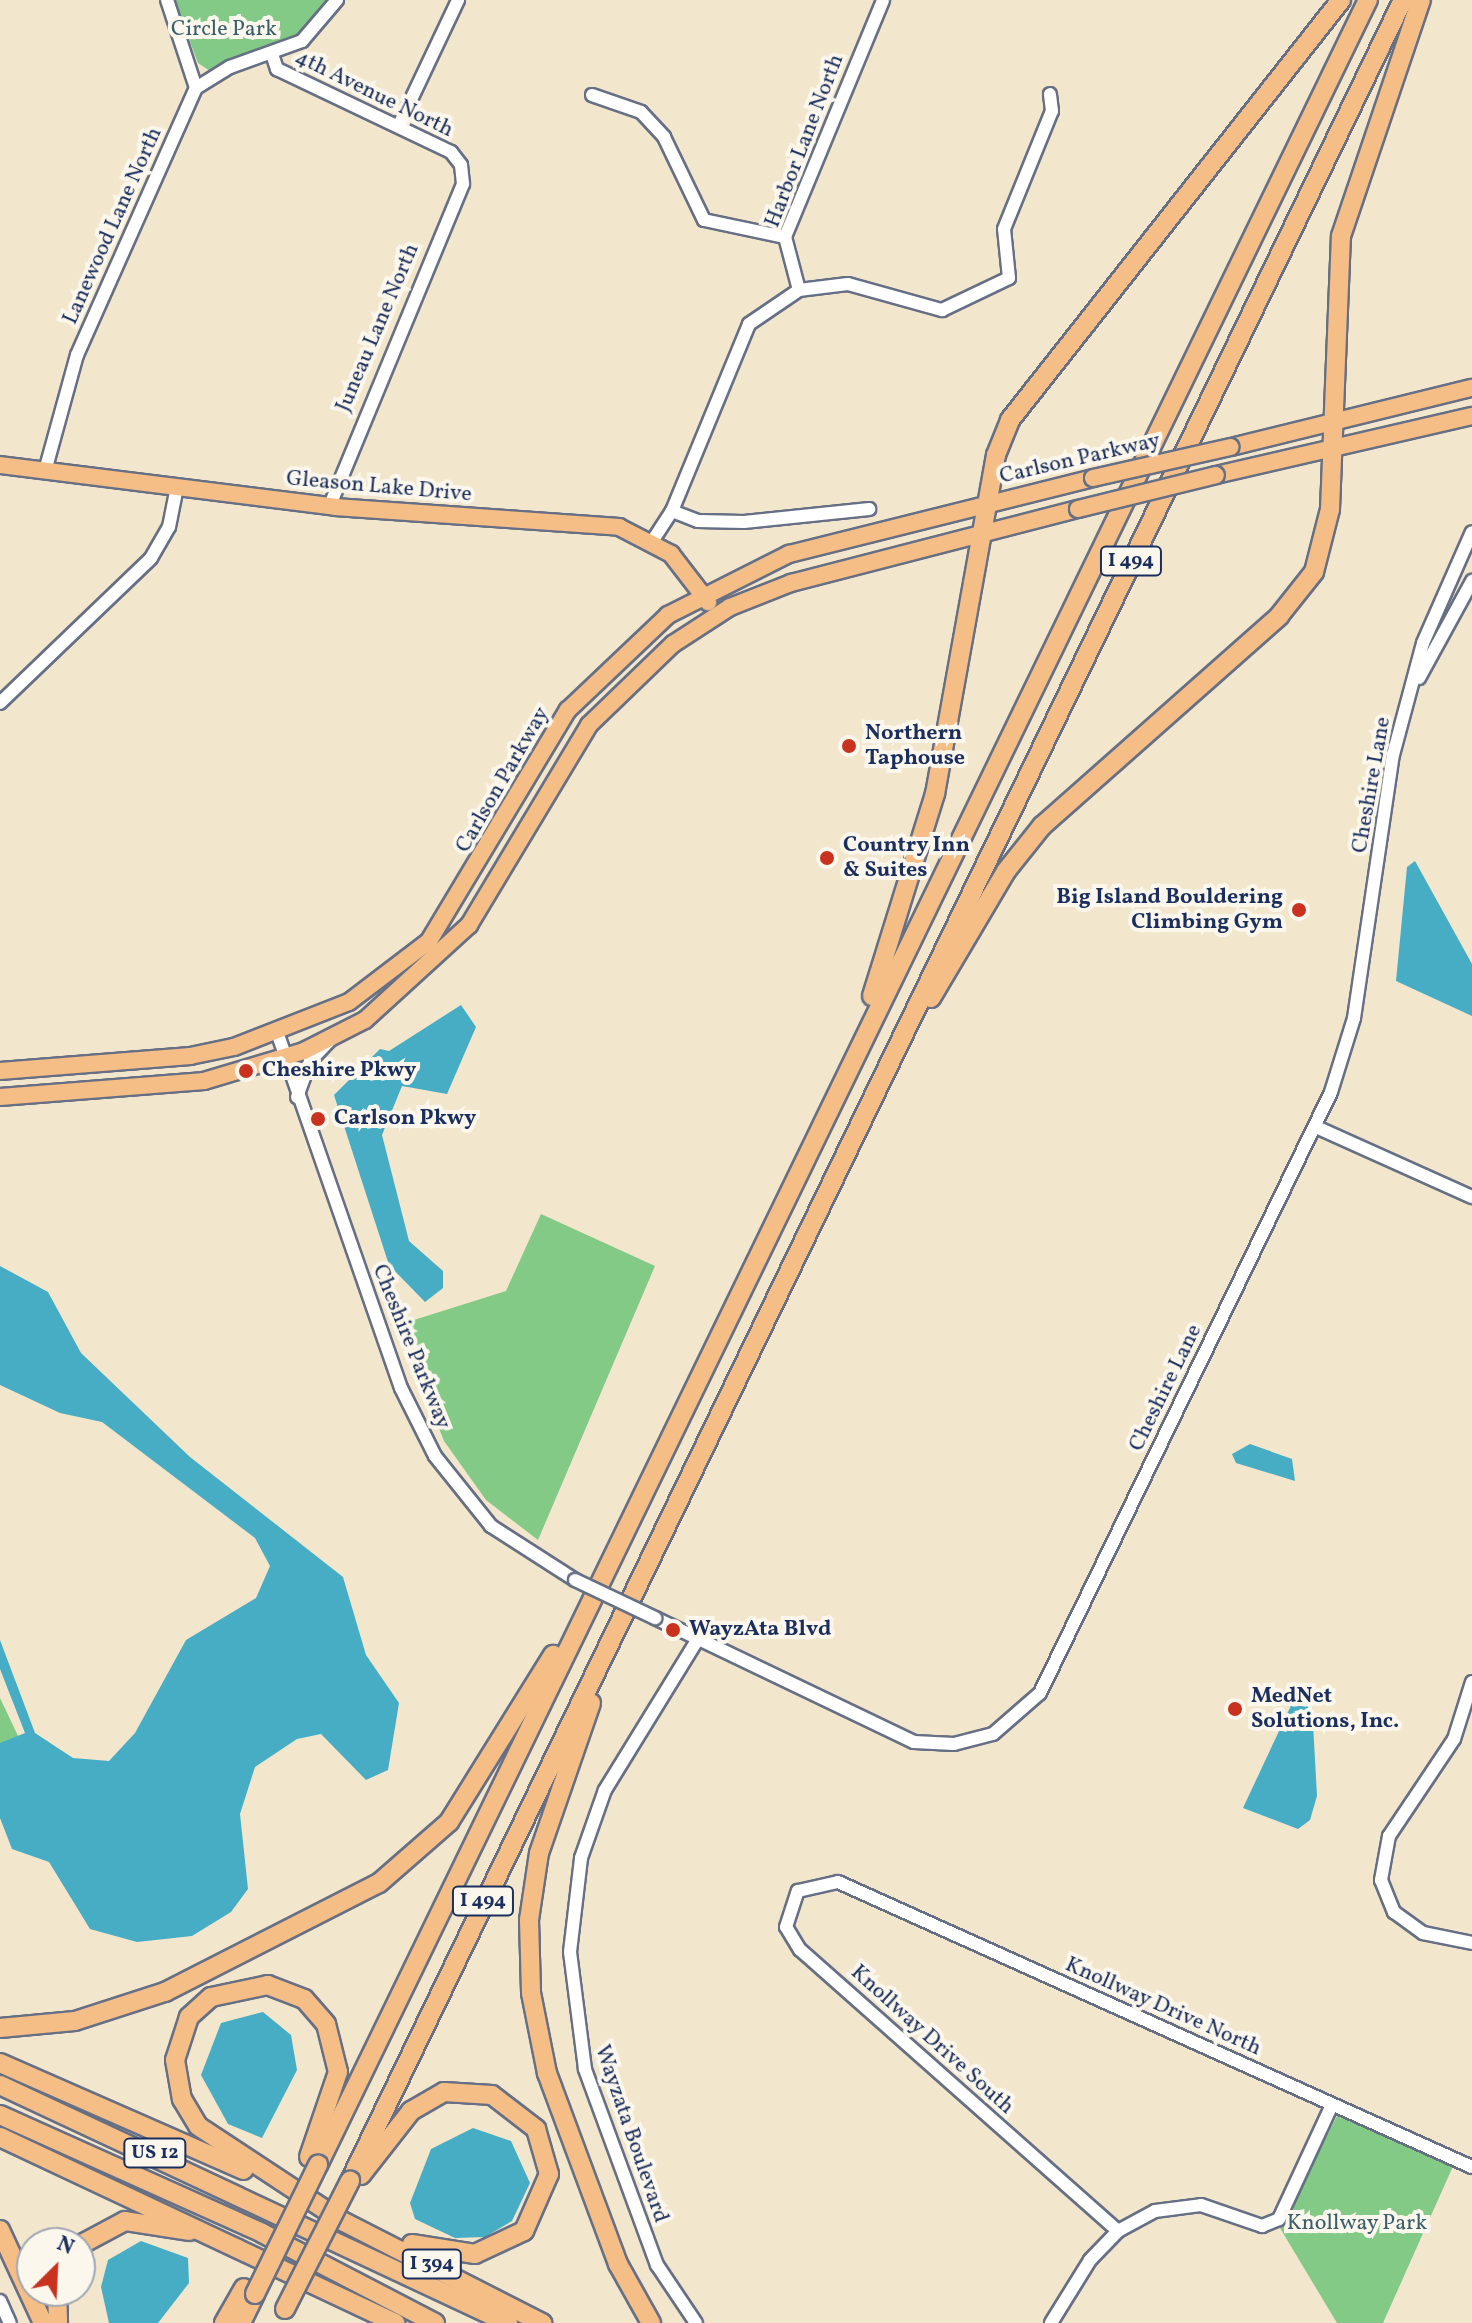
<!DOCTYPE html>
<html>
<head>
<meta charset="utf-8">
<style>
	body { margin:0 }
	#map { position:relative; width:1472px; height:2323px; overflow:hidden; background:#f2e6cc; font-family:Vollkorn,serif }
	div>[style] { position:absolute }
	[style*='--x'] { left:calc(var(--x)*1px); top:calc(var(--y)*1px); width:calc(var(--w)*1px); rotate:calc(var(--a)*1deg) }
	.green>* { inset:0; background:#82ca86 }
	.water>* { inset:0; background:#46adc5 }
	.roads { filter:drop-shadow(2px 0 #666f84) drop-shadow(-2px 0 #666f84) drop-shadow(0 2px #666f84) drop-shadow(0 -2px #666f84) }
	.minor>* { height:12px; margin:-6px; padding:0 6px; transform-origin:6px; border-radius:6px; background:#fff }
	.major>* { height:16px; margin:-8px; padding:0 8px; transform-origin:8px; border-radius:8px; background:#f6be87 }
	.highway>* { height:18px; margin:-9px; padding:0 9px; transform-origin:9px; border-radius:9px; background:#f6be87 }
	.bridges { filter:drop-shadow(2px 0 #666f84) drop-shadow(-2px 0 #666f84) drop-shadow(0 2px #666f84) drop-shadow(0 -2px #666f84) }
	.minor-bridge>* { height:12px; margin:-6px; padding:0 6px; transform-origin:6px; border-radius:6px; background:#fff }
	.major-bridge>* { height:16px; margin:-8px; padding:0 8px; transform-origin:8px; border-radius:8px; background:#f6be87 }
	.highway-bridge>* { height:18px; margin:-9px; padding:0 9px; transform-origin:9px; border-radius:9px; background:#f6be87 }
	.dots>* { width:22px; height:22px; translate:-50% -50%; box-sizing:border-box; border:4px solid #fbf7ec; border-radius:50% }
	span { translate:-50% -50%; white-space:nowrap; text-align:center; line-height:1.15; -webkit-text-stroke:8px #fbf7ec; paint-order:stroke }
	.shield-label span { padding:2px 6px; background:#fbf7ec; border:2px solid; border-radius:6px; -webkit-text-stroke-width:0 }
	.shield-label { font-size:20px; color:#1b2f5e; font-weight:700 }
	.park-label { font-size:22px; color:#3a5e6a }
	.street-label { font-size:22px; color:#1b2f5e }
	.poi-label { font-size:22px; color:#1b2f5e; font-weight:700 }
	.left { translate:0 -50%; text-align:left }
	.right { translate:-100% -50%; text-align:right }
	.north { position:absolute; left:16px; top:2227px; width:80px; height:80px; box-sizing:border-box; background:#fbf7ec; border:2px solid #a1a7b3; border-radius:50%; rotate:24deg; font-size:22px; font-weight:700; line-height:32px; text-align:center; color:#1b2f5e }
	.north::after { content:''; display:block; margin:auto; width:28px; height:36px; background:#c8321e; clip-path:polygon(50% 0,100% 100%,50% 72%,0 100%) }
</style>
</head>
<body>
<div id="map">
	<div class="green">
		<i style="clip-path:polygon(174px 0,330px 0,298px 36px,210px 71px,198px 63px)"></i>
		<i style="clip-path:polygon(541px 1214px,655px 1266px,538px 1540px,486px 1500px,444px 1441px,398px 1325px,506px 1291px)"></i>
		<i style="clip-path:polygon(0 1698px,19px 1738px,0 1780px)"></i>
		<i style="clip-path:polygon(1337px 2116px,1454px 2164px,1383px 2323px,1337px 2323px,1280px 2228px)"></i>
	</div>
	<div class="water">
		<i style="clip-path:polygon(1415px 861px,1472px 964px,1472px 1016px,1396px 981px,1407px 867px)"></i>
		<i style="clip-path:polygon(461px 1005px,476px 1027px,447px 1094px,402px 1086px,382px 1135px,409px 1241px,443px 1271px,443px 1288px,425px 1302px,389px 1265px,334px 1095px,380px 1049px,389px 1051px)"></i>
		<i style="clip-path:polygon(0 1266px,48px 1292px,81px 1353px,190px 1457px,343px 1577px,366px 1655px,399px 1703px,388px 1770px,366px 1780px,321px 1734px,297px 1739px,255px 1767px,240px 1814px,248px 1889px,231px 1912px,192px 1936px,137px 1942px,90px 1929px,49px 1862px,12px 1849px,0 1818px,0 1743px,25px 1733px,0 1669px,0 1640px,35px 1733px,73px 1758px,109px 1761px,135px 1733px,186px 1640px,256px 1598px,270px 1566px,255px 1538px,102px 1422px,60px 1413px,0 1385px)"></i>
		<i style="clip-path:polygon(1250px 1444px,1292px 1459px,1295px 1481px,1236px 1463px,1232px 1454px)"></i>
		<i style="clip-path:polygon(1295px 1697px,1312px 1706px,1317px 1796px,1310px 1820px,1298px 1829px,1243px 1808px)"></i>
		<i style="clip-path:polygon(263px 2012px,291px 2035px,297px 2070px,262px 2138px,228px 2124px,201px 2075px,221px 2023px)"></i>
		<i style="clip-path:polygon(473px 2128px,511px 2141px,530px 2183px,512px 2221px,485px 2237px,455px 2238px,415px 2219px,410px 2203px,431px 2149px)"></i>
		<i style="clip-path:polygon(141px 2241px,188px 2258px,189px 2283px,158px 2323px,109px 2323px,101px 2287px,108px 2260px)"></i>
	</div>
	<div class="roads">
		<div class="minor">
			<i style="--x:273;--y:57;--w:13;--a:72"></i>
			<i style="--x:277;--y:69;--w:193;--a:25.5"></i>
			<i style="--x:451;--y:152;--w:16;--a:52"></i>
			<i style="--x:461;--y:165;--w:19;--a:84"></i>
			<i style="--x:463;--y:184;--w:350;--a:112.5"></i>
			<i style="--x:196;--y:88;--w:40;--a:-32"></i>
			<i style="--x:230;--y:67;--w:77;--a:-19.9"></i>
			<i style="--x:302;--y:41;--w:54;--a:-49.5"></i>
			<i style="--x:592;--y:95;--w:52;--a:19.1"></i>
			<i style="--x:641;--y:112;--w:34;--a:47"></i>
			<i style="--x:664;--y:137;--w:92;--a:64.3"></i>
			<i style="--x:704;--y:220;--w:83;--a:11.9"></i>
			<i style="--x:399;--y:125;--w:138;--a:-64.7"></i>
			<i style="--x:799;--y:290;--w:49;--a:-7"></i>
			<i style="--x:848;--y:284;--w:98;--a:15.5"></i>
			<i style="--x:942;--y:310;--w:74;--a:-25.5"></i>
			<i style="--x:1009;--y:278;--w:49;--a:-95.8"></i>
			<i style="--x:1004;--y:229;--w:127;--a:-67.9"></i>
			<i style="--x:1052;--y:111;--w:17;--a:-97"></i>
			<i style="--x:45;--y:471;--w:120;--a:-74.6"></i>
			<i style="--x:77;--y:355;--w:292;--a:-66"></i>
			<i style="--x:196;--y:88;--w:93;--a:-108.2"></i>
			<i style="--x:672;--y:511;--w:28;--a:21"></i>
			<i style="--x:698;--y:521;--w:46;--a:1.2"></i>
			<i style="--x:744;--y:522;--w:126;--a:-5.9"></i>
			<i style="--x:653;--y:540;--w:35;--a:-57"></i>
			<i style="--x:672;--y:511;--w:202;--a:-67.6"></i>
			<i style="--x:749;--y:324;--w:60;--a:-34.2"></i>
			<i style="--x:799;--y:290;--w:55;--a:-104.8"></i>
			<i style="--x:785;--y:237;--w:256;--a:-67.5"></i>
			<i style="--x:1419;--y:678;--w:111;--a:-61.3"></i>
			<i style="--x:0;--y:703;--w:209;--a:-43.8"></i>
			<i style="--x:151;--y:558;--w:36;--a:-60"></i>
			<i style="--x:169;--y:527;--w:41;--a:-78.7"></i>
			<i style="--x:277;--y:1032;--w:377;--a:70.8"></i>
			<i style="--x:401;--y:1388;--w:76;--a:63.4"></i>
			<i style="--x:435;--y:1456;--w:90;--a:51.3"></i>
			<i style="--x:491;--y:1526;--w:100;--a:32.7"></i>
			<i style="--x:297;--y:1097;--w:38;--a:-70"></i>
			<i style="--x:310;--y:1061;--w:30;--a:-46"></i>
			<i style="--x:1316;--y:1127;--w:171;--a:24.2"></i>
			<i style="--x:655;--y:1618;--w:287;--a:25.6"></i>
			<i style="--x:914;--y:1742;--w:40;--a:2.9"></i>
			<i style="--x:954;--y:1744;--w:40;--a:-14.4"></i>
			<i style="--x:993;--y:1734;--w:62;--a:-41.1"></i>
			<i style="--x:1040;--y:1693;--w:668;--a:-64.16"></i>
			<i style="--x:1331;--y:1092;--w:77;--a:-72.7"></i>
			<i style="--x:1354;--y:1018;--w:266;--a:-81.6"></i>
			<i style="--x:1393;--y:755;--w:116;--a:-75"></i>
			<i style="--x:1423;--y:643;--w:121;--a:-66.2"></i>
			<i style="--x:1472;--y:1682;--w:60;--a:107.5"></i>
			<i style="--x:1454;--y:1739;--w:117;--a:123.8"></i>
			<i style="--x:1389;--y:1836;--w:45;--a:100.3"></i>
			<i style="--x:1381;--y:1880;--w:35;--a:68"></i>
			<i style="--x:1394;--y:1912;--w:36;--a:36"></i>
			<i style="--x:1423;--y:1933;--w:50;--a:11.5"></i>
			<i style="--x:1118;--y:2231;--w:424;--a:-138.5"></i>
			<i style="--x:800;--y:1950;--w:27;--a:-121"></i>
			<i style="--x:786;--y:1927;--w:38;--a:-72"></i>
			<i style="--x:798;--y:1891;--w:41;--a:-12.7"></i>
			<i style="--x:838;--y:1882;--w:695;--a:24.21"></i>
			<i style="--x:0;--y:2301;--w:24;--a:66"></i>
			<i style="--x:696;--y:2323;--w:70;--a:-123.9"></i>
			<i style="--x:657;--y:2265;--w:209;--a:-110.2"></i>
			<i style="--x:585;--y:2069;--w:118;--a:-97.3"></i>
			<i style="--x:570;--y:1952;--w:95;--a:-83.3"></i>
			<i style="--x:581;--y:1858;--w:72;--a:-70.6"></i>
			<i style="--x:605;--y:1790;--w:177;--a:-58.4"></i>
			<i style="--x:1051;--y:2323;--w:74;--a:-58.2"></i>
			<i style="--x:1090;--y:2260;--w:40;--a:-46"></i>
			<i style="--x:1118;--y:2231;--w:42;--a:-28.4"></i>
			<i style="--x:1155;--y:2211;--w:46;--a:-7.4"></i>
			<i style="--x:1201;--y:2205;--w:65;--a:19"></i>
			<i style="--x:1262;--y:2226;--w:18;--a:-22"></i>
			<i style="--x:1279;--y:2219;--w:126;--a:-65.1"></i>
		</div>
		<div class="major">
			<i style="--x:1231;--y:447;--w:248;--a:-13.8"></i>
			<i style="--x:0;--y:465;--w:338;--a:7.1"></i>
			<i style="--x:335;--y:507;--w:285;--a:4"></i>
			<i style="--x:619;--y:527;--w:59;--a:27.4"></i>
			<i style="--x:671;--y:554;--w:61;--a:52.4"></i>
			<i style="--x:1216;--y:475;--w:263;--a:-13"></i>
			<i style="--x:0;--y:1071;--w:191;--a:-4.5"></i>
			<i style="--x:190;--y:1056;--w:45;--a:-11.6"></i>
			<i style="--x:234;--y:1047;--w:123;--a:-21.4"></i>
			<i style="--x:349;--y:1002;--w:101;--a:-37.3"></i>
			<i style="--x:429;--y:941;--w:270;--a:-59"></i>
			<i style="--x:568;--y:710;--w:138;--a:-43.5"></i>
			<i style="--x:668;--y:615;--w:136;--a:-26.8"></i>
			<i style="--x:789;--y:554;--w:313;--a:-14"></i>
			<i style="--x:0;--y:1097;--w:205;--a:-4.5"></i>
			<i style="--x:204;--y:1081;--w:104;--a:-16.7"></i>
			<i style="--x:304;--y:1051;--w:68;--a:-26.9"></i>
			<i style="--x:365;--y:1020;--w:141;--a:-42.4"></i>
			<i style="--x:469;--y:925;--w:233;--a:-59"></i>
			<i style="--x:589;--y:725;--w:117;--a:-44"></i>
			<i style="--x:673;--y:644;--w:68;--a:-33"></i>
			<i style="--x:730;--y:607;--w:66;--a:-21.5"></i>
			<i style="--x:791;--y:583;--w:296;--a:-14.5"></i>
		</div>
		<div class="highway">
			<i style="--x:872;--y:996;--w:212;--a:-72.7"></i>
			<i style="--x:935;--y:794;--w:344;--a:-79.8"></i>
			<i style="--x:996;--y:455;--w:38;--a:-68"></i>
			<i style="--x:1010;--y:420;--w:535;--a:-51.76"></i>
			<i style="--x:931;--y:998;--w:147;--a:-59.4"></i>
			<i style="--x:1006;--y:871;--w:58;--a:-51.3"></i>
			<i style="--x:1042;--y:826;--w:317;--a:-41.5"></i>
			<i style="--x:1279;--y:616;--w:56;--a:-51.5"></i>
			<i style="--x:1314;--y:572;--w:65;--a:-75.7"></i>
			<i style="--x:1330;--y:509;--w:273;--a:-87.7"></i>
			<i style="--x:1341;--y:236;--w:249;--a:-71.3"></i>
			<i style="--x:591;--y:1703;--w:159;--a:109.1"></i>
			<i style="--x:539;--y:1853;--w:68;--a:98.5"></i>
			<i style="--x:529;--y:1920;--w:73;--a:88.4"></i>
			<i style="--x:531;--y:1993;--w:82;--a:78.7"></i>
			<i style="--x:547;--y:2073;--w:204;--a:69.6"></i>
			<i style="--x:618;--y:2264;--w:68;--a:60.8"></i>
			<i style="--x:0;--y:2028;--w:75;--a:-5.3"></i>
			<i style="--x:75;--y:2021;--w:95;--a:-17.9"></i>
			<i style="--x:165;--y:1992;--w:240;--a:-27"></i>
			<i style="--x:379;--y:1883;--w:93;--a:-41.1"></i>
			<i style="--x:449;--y:1822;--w:197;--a:-58.1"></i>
			<i style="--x:0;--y:2063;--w:266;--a:23.7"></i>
			<i style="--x:0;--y:2085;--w:561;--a:25.1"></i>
			<i style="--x:0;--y:2115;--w:287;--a:24.2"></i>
			<i style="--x:262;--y:2233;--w:195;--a:27.5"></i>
			<i style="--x:0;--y:2137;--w:437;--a:25.2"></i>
			<i style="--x:309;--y:2157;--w:90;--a:-71.2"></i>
			<i style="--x:338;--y:2072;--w:49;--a:-104"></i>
			<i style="--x:326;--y:2024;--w:33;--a:-131"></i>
			<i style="--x:304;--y:1999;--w:39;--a:-159"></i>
			<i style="--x:268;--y:1985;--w:58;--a:168.1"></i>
			<i style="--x:211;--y:1997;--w:30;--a:138"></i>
			<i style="--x:189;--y:2017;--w:45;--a:108"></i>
			<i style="--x:175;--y:2060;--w:40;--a:80"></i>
			<i style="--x:182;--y:2099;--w:31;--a:59"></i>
			<i style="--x:198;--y:2126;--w:173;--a:33.4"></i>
			<i style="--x:342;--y:2221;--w:225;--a:27"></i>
			<i style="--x:318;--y:2165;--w:2406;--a:-64.13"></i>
			<i style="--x:361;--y:2175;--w:81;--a:-52"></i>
			<i style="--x:411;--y:2111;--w:38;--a:-30"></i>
			<i style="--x:444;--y:2092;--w:48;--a:3.6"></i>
			<i style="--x:492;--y:2095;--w:56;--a:37.7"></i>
			<i style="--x:536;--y:2129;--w:47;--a:73.9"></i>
			<i style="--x:549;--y:2174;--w:62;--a:113.7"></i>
			<i style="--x:524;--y:2231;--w:54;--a:154.9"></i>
			<i style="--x:475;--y:2254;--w:64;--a:-171"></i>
			<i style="--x:350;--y:2181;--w:2422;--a:-64.23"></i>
			<i style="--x:0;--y:2230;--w:102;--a:65.2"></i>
			<i style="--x:80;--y:2245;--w:51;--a:-28.1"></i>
			<i style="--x:125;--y:2221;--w:65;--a:8.9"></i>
			<i style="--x:57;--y:2291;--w:32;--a:88"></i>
			<i style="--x:224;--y:2323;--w:40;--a:-60.3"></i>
			<i style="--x:241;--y:2323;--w:32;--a:-64"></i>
		</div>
	</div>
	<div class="bridges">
		<div class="minor-bridge">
			<i style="--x:575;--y:1580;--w:89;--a:25.4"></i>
		</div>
		<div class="major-bridge">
			<i style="--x:1093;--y:478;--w:141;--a:-12.7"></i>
			<i style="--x:1078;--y:509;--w:142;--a:-13.8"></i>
		</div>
		<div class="highway-bridge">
			<i style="--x:255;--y:2294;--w:144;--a:-64"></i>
			<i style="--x:285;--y:2309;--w:144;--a:-63.1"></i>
		</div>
	</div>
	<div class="dots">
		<i style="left:849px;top:746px;background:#c8321e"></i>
		<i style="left:827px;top:858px;background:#c8321e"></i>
		<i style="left:1299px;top:910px;background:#c8321e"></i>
		<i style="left:246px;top:1071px;background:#c8321e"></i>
		<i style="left:318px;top:1119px;background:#c8321e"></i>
		<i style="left:673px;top:1630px;background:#c8321e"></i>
		<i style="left:1235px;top:1709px;background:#c8321e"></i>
	</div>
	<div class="shield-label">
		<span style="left:1131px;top:561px">I 494</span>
		<span style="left:483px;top:1901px">I 494</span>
		<span style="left:155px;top:2153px">US 12</span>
		<span style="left:432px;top:2264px">I 394</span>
	</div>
	<div class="park-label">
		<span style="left:224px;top:30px">Circle Park</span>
		<span style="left:1357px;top:2224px">Knollway Park</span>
	</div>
	<div class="street-label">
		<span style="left:374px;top:94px;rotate:26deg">4th Avenue North</span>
		<span style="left:805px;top:141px;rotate:-69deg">Harbor Lane North</span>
		<span style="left:113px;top:226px;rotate:-66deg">Lanewood Lane North</span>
		<span style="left:378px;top:328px;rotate:-67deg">Juneau Lane North</span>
		<span style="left:1080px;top:459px;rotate:-13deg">Carlson Parkway</span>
		<span style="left:379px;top:487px;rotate:5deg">Gleason Lake Drive</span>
		<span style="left:503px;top:780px;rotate:-60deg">Carlson Parkway</span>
		<span style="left:1372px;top:785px;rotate:-80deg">Cheshire Lane</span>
		<span style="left:411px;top:1347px;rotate:68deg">Cheshire Parkway</span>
		<span style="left:1166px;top:1388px;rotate:-64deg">Cheshire Lane</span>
		<span style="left:1163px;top:2007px;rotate:24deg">Knollway Drive North</span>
		<span style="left:932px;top:2040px;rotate:42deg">Knollway Drive South</span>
		<span style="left:631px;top:2134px;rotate:71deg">Wayzata Boulevard</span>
	</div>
	<div class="poi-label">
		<span class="left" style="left:865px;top:746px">Northern<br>Taphouse</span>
		<span class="left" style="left:843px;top:858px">Country Inn<br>&amp; Suites</span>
		<span class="right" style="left:1283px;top:910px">Big Island Bouldering<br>Climbing Gym</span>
		<span class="left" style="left:262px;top:1071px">Cheshire Pkwy</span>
		<span class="left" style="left:334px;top:1119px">Carlson Pkwy</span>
		<span class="left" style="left:689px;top:1630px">WayzAta Blvd</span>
		<span class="left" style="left:1251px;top:1709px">MedNet<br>Solutions, Inc.</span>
	</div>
	<div class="north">N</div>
</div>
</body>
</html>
